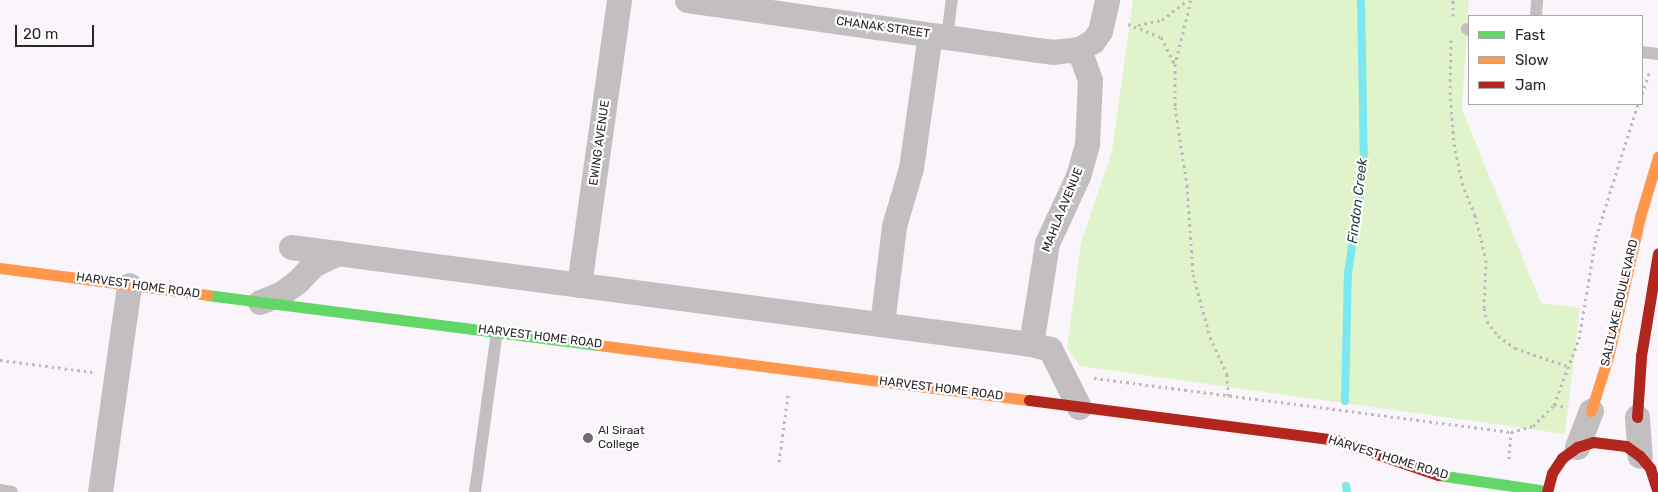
<!DOCTYPE html>
<html>
<head>
<meta charset="utf-8">
<style>
	body { margin:0 }
	#map { position:relative; width:1658px; height:492px; overflow:hidden; background:#faf5fa; font-family:Rubik,sans-serif }
	div>[style] { position:absolute }
	[style*='--x'] { left:calc(var(--x)*1px); top:calc(var(--y)*1px); width:calc(var(--w)*1px); rotate:calc(var(--a)*1deg) }
	.green>* { inset:0; background:#e0f4cc }
	.stream>* { height:8px; margin:-4px; padding:0 4px; transform-origin:4px; border-radius:4px; background:#7be8ed }
	.path>* { height:3px; margin-top:-1.5px; transform-origin:0; background:repeating-linear-gradient(90deg,#bcbabb 0 2.5px,transparent 0 6.5px) }
	.lane>* { height:12px; margin:-6px; padding:0 6px; transform-origin:6px; border-radius:6px; background:#c3bfc1 }
	.street>* { height:25px; margin:-12.5px; padding:0 12.5px; transform-origin:12.5px; border-radius:12.5px; background:#c3bfc1 }
	.fast>* { height:11px; margin:-5.5px; padding:0 5.5px; transform-origin:5.5px; border-radius:5.5px; background:#63d668 }
	.slow>* { height:11px; margin:-5.5px; padding:0 5.5px; transform-origin:5.5px; border-radius:5.5px; background:#ff974d }
	.jam>* { height:11px; margin:-5.5px; padding:0 5.5px; transform-origin:5.5px; border-radius:5.5px; background:#b3261e }
	.dots>* { width:14px; height:14px; translate:-50% -50%; box-sizing:border-box; border:2px solid #fff; border-radius:50% }
	span { translate:-50% -50%; white-space:nowrap; text-align:center; line-height:1.15; -webkit-text-stroke:4.5px #fff; paint-order:stroke }
	.street-label { font-size:12px; color:#2a262a }
	.poi-label { font-size:12px; color:#2a262a }
	.left { translate:0 -50%; text-align:left }
	.water-label { font-size:14px; color:#1f393a; font-style:italic }
	.legend { position:absolute; left:1468px; top:15px; width:175px; height:90px; box-sizing:border-box; background:#fff; border:1px solid #aaa8aa; margin:0; padding:6px 9px; list-style:none; font-size:15px; color:#2a262a }
	.legend li { display:flex; align-items:center; gap:10px; height:25px }
	.legend b { width:25px; border:1px solid #aaa8aa }
	.scale { position:absolute; left:15px; top:25px; width:79px; height:22px; box-sizing:border-box; border:2px solid #2a262a; border-top:0; padding-left:6px; font-size:15px; line-height:18px; white-space:nowrap; color:#2a262a; -webkit-text-stroke:4px #fff; paint-order:stroke }
</style>
</head>
<body>
<div id="map">
	<div class="green">
		<i style="clip-path:polygon(1133px 0,1469px 0,1462px 109px,1541px 303px,1580px 308px,1565px 434px,1080px 366px,1067px 348px,1081px 243px,1112px 151px)"></i>
	</div>
	<div class="stream">
		<i style="--x:1345;--y:401;--w:128;--a:-88.7"></i>
		<i style="--x:1348;--y:273;--w:105;--a:-81.3"></i>
		<i style="--x:1364;--y:169;--w:169;--a:-91"></i>
		<i style="--x:1346;--y:486;--w:6;--a:81"></i>
	</div>
	<div class="path">
		<i style="--x:1191;--y:0;--w:66;--a:104"></i>
		<i style="--x:1175;--y:64;--w:43;--a:90"></i>
		<i style="--x:1175;--y:107;--w:79;--a:81.3"></i>
		<i style="--x:1187;--y:185;--w:89;--a:86.1"></i>
		<i style="--x:1193;--y:274;--w:65;--a:74.9"></i>
		<i style="--x:1210;--y:337;--w:41;--a:65.3"></i>
		<i style="--x:1227;--y:374;--w:22;--a:87"></i>
		<i style="--x:1453;--y:16;--w:16;--a:-90"></i>
		<i style="--x:1128;--y:24;--w:35;--a:22"></i>
		<i style="--x:1161;--y:37;--w:30;--a:63"></i>
		<i style="--x:1138;--y:25;--w:25;--a:-12"></i>
		<i style="--x:1162;--y:20;--w:33;--a:-38"></i>
		<i style="--x:1451;--y:40;--w:52;--a:91.1"></i>
		<i style="--x:1450;--y:92;--w:52;--a:85.6"></i>
		<i style="--x:1454;--y:144;--w:40;--a:78"></i>
		<i style="--x:1462;--y:183;--w:35;--a:68"></i>
		<i style="--x:1475;--y:215;--w:46;--a:76.3"></i>
		<i style="--x:1486;--y:260;--w:48;--a:92.4"></i>
		<i style="--x:1484;--y:308;--w:13;--a:77"></i>
		<i style="--x:1487;--y:321;--w:19;--a:54"></i>
		<i style="--x:1498;--y:336;--w:21;--a:35"></i>
		<i style="--x:1515;--y:348;--w:58;--a:19.1"></i>
		<i style="--x:1642;--y:94;--w:24;--a:-71"></i>
		<i style="--x:0;--y:360;--w:93;--a:7.4"></i>
		<i style="--x:1094;--y:378;--w:420;--a:7.4"></i>
		<i style="--x:1511;--y:432;--w:23;--a:-15"></i>
		<i style="--x:1533;--y:426;--w:30;--a:-45"></i>
		<i style="--x:1554;--y:405;--w:10;--a:6"></i>
		<i style="--x:1554;--y:405;--w:71;--a:-69.3"></i>
		<i style="--x:1579;--y:339;--w:103;--a:-80.5"></i>
		<i style="--x:1596;--y:237;--w:139;--a:-72.5"></i>
		<i style="--x:1509;--y:459;--w:27;--a:-86"></i>
		<i style="--x:779;--y:462;--w:68;--a:-82.3"></i>
	</div>
	<div class="lane">
		<i style="--x:1536;--y:16;--w:16;--a:-86"></i>
		<i style="--x:1467;--y:29;--w:2;--a:27"></i>
		<i style="--x:947;--y:38;--w:38;--a:-83"></i>
		<i style="--x:1642;--y:52;--w:16;--a:7"></i>
		<i style="--x:0;--y:490;--w:12;--a:9"></i>
		<i style="--x:475;--y:492;--w:162;--a:-82.2"></i>
	</div>
	<div class="street">
		<i style="--x:687;--y:0;--w:369;--a:8.1"></i>
		<i style="--x:1052;--y:52;--w:27;--a:-6"></i>
		<i style="--x:291;--y:247;--w:746;--a:7.47"></i>
		<i style="--x:1031;--y:344;--w:20;--a:15"></i>
		<i style="--x:1050;--y:349;--w:65;--a:63.4"></i>
		<i style="--x:579;--y:285;--w:288;--a:-82"></i>
		<i style="--x:260;--y:302;--w:24;--a:-22"></i>
		<i style="--x:282;--y:293;--w:20;--a:-37"></i>
		<i style="--x:298;--y:281;--w:22;--a:-47"></i>
		<i style="--x:313;--y:265;--w:28;--a:-26"></i>
		<i style="--x:882;--y:324;--w:99;--a:-83"></i>
		<i style="--x:894;--y:226;--w:60;--a:-73.7"></i>
		<i style="--x:911;--y:168;--w:134;--a:-81.9"></i>
		<i style="--x:1031;--y:344;--w:102;--a:-81"></i>
		<i style="--x:1047;--y:243;--w:74;--a:-65.2"></i>
		<i style="--x:1078;--y:176;--w:33;--a:-74"></i>
		<i style="--x:1087;--y:144;--w:64;--a:-87.3"></i>
		<i style="--x:1090;--y:80;--w:33;--a:-110"></i>
		<i style="--x:1079;--y:49;--w:16;--a:-30"></i>
		<i style="--x:1093;--y:41;--w:12;--a:-55"></i>
		<i style="--x:1100;--y:31;--w:32;--a:-77"></i>
		<i style="--x:1637;--y:417;--w:39;--a:86"></i>
		<i style="--x:1577;--y:447;--w:39;--a:-69"></i>
		<i style="--x:100;--y:492;--w:209;--a:-82"></i>
	</div>
	<div class="fast">
		<i style="--x:207;--y:295;--w:394;--a:7.3"></i>
		<i style="--x:1438;--y:475;--w:110;--a:8.4"></i>
	</div>
	<div class="slow">
		<i style="--x:0;--y:268;--w:209;--a:7.4"></i>
		<i style="--x:598;--y:345;--w:434;--a:7.3"></i>
		<i style="--x:1591;--y:411;--w:57;--a:-72.5"></i>
		<i style="--x:1608;--y:357;--w:144;--a:-77.1"></i>
		<i style="--x:1640;--y:217;--w:63;--a:-73.3"></i>
	</div>
	<div class="jam">
		<i style="--x:1029;--y:400;--w:310;--a:7.4"></i>
		<i style="--x:1336;--y:440;--w:108;--a:18.9"></i>
		<i style="--x:1637;--y:417;--w:61;--a:-86.2"></i>
		<i style="--x:1641;--y:356;--w:104;--a:-80.6"></i>
		<i style="--x:1547;--y:492;--w:20;--a:-75"></i>
		<i style="--x:1552;--y:473;--w:18;--a:-56"></i>
		<i style="--x:1562;--y:458;--w:19;--a:-36"></i>
		<i style="--x:1577;--y:447;--w:17;--a:-17"></i>
		<i style="--x:1593;--y:442;--w:33;--a:7"></i>
		<i style="--x:1626;--y:446;--w:17;--a:36"></i>
		<i style="--x:1640;--y:456;--w:16;--a:50"></i>
		<i style="--x:1650;--y:468;--w:25;--a:72"></i>
	</div>
	<div class="dots">
		<i style="left:588px;top:438px;background:#736e73"></i>
	</div>
	<div class="street-label">
		<span style="left:883px;top:28px;rotate:8deg">CHANAK STREET</span>
		<span style="left:600px;top:143px;rotate:-82deg">EWING AVENUE</span>
		<span style="left:1063px;top:210px;rotate:-68deg">MAHLA AVENUE</span>
		<span style="left:138px;top:286px;rotate:8deg">HARVEST HOME ROAD</span>
		<span style="left:1620px;top:303px;rotate:-77deg">SALTLAKE BOULEVARD</span>
		<span style="left:540px;top:337px;rotate:7deg">HARVEST HOME ROAD</span>
		<span style="left:941px;top:389px;rotate:7deg">HARVEST HOME ROAD</span>
		<span style="left:1388px;top:458px;rotate:17deg">HARVEST HOME ROAD</span>
	</div>
	<div class="poi-label">
		<span class="left" style="left:598px;top:438px">Al Siraat<br>College</span>
	</div>
	<div class="water-label">
		<span style="left:1358px;top:201px;rotate:-83deg">Findon Creek</span>
	</div>
	<ul class="legend">
	<li><b style="height:6px;background:#63d668"></b>Fast</li>
	<li><b style="height:6px;background:#ff974d"></b>Slow</li>
	<li><b style="height:6px;background:#b3261e"></b>Jam</li>
	</ul>
	<div class="scale">20 m</div>
</div>
</body>
</html>
